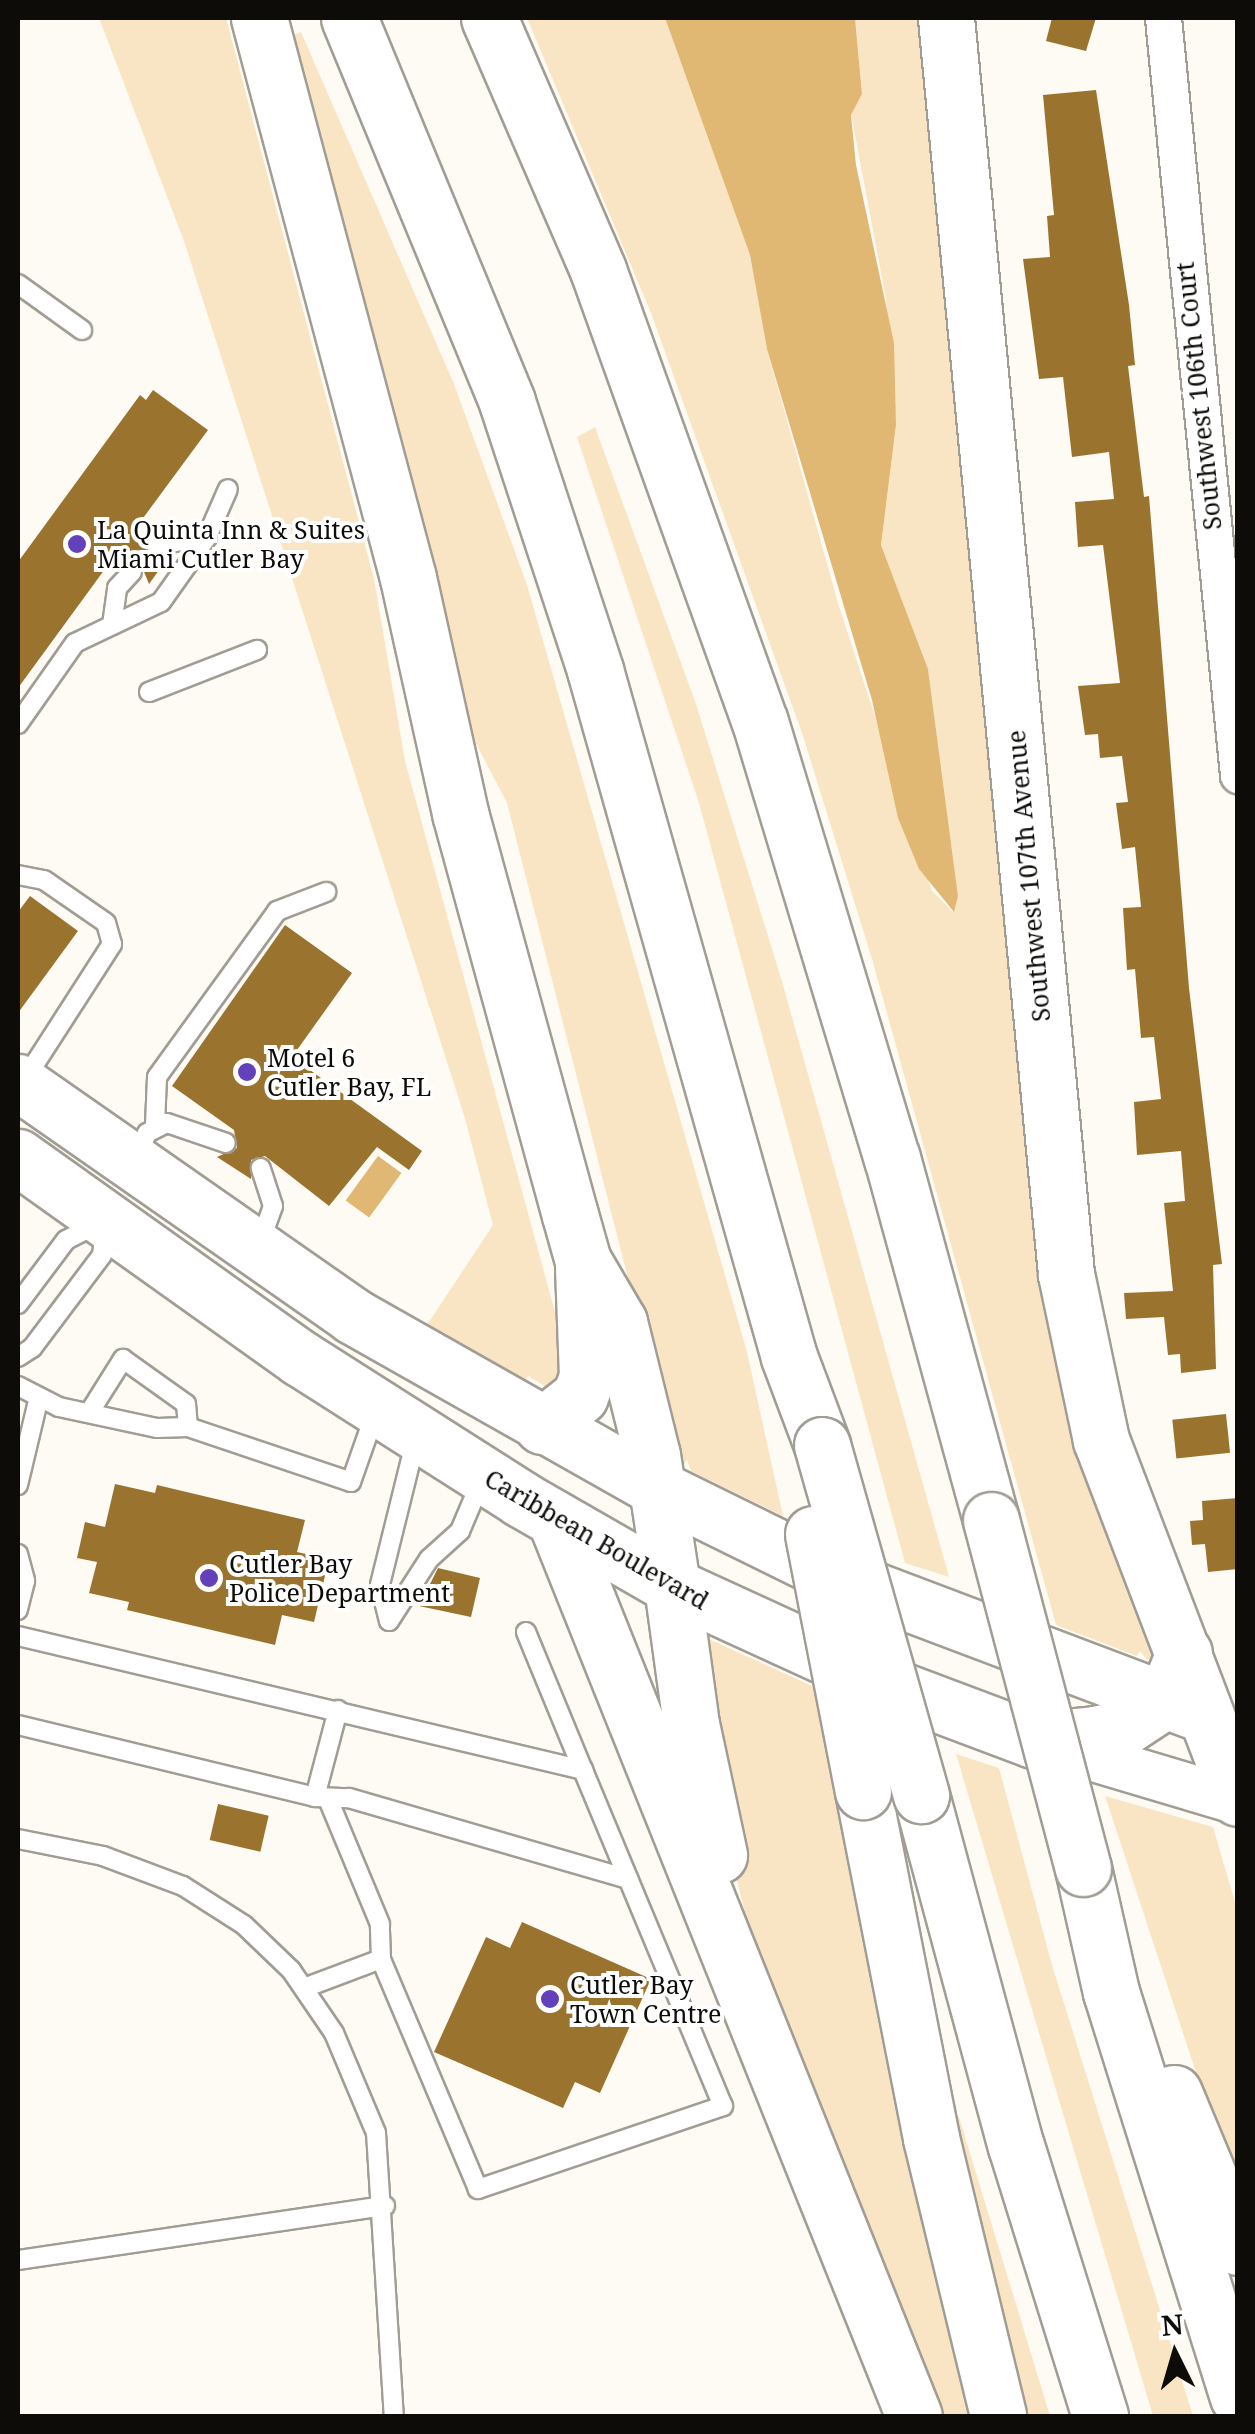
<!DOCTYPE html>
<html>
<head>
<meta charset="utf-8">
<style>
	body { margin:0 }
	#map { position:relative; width:1255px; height:2434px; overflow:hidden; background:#fefbf4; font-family:"Noto Serif",serif }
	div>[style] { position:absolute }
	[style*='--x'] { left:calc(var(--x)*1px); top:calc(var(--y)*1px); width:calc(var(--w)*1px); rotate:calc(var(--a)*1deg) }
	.green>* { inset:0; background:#f9e5c4 }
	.water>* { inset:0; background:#e0b873; transform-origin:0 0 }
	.building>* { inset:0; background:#9a742e; transform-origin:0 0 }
	.roads { filter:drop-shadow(2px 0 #a19d95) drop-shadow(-2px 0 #a19d95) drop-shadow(0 2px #a19d95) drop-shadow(0 -2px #a19d95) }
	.service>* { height:18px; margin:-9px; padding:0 9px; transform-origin:9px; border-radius:9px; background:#fff }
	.minor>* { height:35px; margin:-17.5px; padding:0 17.5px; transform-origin:17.5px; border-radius:17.5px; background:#fff }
	.tertiary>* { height:45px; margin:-22.5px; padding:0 22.5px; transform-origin:22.5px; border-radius:22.5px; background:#fff }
	.primary>* { height:55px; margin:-27.5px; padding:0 27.5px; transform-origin:27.5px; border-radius:27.5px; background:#fff }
	.motorway>* { height:55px; margin:-27.5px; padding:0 27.5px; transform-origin:27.5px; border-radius:27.5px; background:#fff }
	.bridges { filter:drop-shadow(2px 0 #a19d95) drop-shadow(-2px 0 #a19d95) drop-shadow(0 2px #a19d95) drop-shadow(0 -2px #a19d95) }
	.motorway-bridge>* { height:55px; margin:-27.5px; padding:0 27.5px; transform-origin:27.5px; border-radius:27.5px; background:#fff }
	.dots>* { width:28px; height:28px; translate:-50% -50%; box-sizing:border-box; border:5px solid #fff; border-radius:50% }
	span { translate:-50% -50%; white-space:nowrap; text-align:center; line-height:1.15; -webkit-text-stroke:8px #fff; paint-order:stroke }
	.street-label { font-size:25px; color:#0d0c09 }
	.poi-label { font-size:25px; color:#0d0c09 }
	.left { translate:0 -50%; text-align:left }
	.frame { position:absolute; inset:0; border:20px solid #0d0c09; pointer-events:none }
	.north { position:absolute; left:1125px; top:2304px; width:100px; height:100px; -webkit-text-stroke:8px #fff; paint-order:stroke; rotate:355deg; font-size:28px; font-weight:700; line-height:40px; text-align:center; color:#0d0c09 }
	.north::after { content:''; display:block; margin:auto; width:35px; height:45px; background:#0d0c09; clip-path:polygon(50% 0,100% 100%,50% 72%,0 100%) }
</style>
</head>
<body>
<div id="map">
	<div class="green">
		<i style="clip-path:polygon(99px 18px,226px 18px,374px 579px,405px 761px,565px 1349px,566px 1367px,553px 1391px,528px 1376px,521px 1386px,427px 1325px,493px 1225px,464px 1115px,184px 241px)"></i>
		<i style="clip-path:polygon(527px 18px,665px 18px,750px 255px,767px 349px,838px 603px,932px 891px,953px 912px,958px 896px,928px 669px,881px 545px,896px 425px,886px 299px,851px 114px,862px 94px,855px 18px,927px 18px,999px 765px,1155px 1656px,1147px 1660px,1140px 1651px,1137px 1656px,1056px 1625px,872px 959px,803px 736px,651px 313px)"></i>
		<i style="clip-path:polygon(301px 32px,454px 384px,527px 585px,747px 1352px,783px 1516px,691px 1471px,687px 1460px,683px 1467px,675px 1463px,507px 803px,471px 734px,289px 37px)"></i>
		<i style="clip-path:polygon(595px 427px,696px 704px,781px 978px,949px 1577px,905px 1563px,699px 803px,577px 437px)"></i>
		<i style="clip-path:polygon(702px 1636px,819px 1689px,975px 2416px,934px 2416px,752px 1941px,730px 1852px)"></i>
		<i style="clip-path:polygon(956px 1754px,999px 1768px,1052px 1965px,1193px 2416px,1153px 2416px)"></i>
		<i style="clip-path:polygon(1105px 1796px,1213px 1827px,1237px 1909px,1237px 2197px)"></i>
		<i style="clip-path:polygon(959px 2117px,1050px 2416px,1011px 2416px,942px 2119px)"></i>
	</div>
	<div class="water">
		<i style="clip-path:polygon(665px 18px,855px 18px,862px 94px,851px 115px,856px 165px,894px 343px,896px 425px,881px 545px,928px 669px,958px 896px,954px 912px,919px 869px,898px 818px,872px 700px,767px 349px,750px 255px)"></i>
		<i style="left:378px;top:1156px;width:29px;height:55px;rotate:36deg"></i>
	</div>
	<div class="building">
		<i style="clip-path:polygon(1052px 18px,1096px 18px,1086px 51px,1046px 41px)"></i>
		<i style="clip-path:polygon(1096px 90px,1129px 305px,1135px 365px,1128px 366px,1144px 497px,1149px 496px,1189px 988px,1222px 1264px,1213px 1265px,1216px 1369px,1181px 1373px,1180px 1354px,1168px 1355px,1164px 1317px,1126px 1319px,1124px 1293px,1173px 1291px,1164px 1203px,1185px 1201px,1181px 1151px,1137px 1155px,1134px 1102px,1161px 1099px,1154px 1037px,1141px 1038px,1135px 969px,1127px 970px,1123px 908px,1141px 907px,1135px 847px,1122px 849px,1116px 803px,1128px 802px,1122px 756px,1100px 758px,1098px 734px,1085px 735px,1078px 686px,1120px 683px,1103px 545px,1078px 547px,1075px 502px,1114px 499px,1109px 452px,1072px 457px,1063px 377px,1039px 379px,1023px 259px,1050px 257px,1047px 216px,1054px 215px,1043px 95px)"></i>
		<i style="clip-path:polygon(153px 390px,208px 430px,135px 529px,146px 538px,147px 554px,170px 555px,149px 584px,140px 562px,113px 558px,18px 688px,18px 562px,140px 395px,146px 400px)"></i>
		<i style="clip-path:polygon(30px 896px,78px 931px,18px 1013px,18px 912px)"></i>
		<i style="clip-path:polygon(285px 925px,352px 973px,292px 1057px,422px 1151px,409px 1170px,377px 1147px,329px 1206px,265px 1156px,251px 1160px,251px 1179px,217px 1157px,237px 1148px,234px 1130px,172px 1086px)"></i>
		<i style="left:1226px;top:1414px;width:39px;height:54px;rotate:84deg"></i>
		<i style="clip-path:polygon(115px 1484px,155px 1493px,157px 1485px,305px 1520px,297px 1552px,329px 1559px,314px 1622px,282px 1615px,275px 1645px,127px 1610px,129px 1602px,89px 1593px,97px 1562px,77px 1558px,85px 1522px,105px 1527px)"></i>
		<i style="clip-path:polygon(1238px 1498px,1238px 1569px,1208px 1572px,1205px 1544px,1192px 1545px,1190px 1521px,1203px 1520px,1202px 1501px)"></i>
		<i style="clip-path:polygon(438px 1568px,480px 1578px,471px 1617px,419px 1606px)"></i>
		<i style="left:218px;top:1804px;width:52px;height:37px;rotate:13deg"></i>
		<i style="clip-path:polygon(522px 1922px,651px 1979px,600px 2093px,575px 2082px,563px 2108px,434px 2052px,486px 1937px,510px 1948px)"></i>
	</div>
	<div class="roads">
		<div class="service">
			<i style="--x:18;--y:284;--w:79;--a:35.7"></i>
			<i style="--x:156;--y:545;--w:52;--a:-8.9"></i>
			<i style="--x:112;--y:625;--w:37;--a:-82"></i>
			<i style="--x:117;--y:588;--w:22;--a:-47"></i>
			<i style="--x:149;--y:692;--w:116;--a:-21.3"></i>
			<i style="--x:18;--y:724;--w:99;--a:-54.9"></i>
			<i style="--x:75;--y:643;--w:95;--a:-25.5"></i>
			<i style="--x:161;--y:602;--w:80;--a:-54.7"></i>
			<i style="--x:207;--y:537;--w:52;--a:-66.4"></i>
			<i style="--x:18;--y:875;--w:26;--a:11"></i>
			<i style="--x:44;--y:880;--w:75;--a:34.7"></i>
			<i style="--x:106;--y:923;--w:22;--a:74"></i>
			<i style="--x:112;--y:944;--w:164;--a:122.8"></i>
			<i style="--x:155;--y:1125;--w:48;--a:-87.6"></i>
			<i style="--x:157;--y:1077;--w:205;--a:-54.1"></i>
			<i style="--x:277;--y:911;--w:53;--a:-21.2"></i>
			<i style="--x:136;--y:1156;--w:25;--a:-64"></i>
			<i style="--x:147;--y:1133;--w:22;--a:-27"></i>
			<i style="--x:167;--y:1123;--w:62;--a:18.7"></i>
			<i style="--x:260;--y:1242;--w:38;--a:-70"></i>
			<i style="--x:273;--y:1206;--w:40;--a:-108"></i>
			<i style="--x:18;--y:1304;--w:80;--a:-53.1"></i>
			<i style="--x:66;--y:1240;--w:36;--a:-27"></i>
			<i style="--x:18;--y:1357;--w:17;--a:-33"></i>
			<i style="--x:32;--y:1348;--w:116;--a:-53"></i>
			<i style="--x:102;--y:1255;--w:26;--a:-83"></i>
			<i style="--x:18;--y:1386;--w:46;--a:27.1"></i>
			<i style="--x:59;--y:1407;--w:100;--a:12.1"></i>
			<i style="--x:157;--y:1428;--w:31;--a:-2"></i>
			<i style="--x:188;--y:1427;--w:172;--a:18.6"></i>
			<i style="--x:351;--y:1482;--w:72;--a:-70.6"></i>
			<i style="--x:89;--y:1413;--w:64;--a:-57.8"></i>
			<i style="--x:123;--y:1359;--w:77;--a:35.5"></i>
			<i style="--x:186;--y:1404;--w:23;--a:85"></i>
			<i style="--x:416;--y:1439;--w:150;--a:103.9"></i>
			<i style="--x:380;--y:1585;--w:37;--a:76"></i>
			<i style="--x:389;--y:1621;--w:74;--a:-57.2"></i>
			<i style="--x:429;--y:1559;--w:42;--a:-42.1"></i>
			<i style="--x:460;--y:1531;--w:56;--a:-67.1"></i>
			<i style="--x:18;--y:1485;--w:90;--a:-76.6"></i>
			<i style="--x:18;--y:1554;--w:28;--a:75"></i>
			<i style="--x:25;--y:1581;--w:30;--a:104"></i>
			<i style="--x:526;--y:1632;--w:149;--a:67.6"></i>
			<i style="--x:18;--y:1636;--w:581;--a:13.34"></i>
			<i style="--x:583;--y:1770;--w:364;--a:67.4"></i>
			<i style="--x:723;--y:2106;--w:259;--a:161.3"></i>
			<i style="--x:478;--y:2189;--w:250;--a:-112.9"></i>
			<i style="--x:381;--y:1959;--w:35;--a:-92"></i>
			<i style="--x:380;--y:1924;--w:135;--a:-112.6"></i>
			<i style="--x:18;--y:1725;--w:306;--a:13.6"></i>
			<i style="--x:315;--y:1797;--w:34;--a:2"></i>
			<i style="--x:349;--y:1798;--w:291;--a:16.2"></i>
			<i style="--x:315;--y:1797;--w:90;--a:-75.2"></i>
			<i style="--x:18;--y:1839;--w:87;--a:11.3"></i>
			<i style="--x:103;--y:1856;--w:85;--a:20.6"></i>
			<i style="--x:183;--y:1886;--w:72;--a:32.6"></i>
			<i style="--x:244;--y:1925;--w:65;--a:43.8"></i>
			<i style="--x:291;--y:1970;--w:76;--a:55.7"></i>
			<i style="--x:334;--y:2033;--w:108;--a:67.2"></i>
			<i style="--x:376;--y:2133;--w:284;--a:86.4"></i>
			<i style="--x:304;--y:1988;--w:82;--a:-20.6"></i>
			<i style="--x:18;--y:2260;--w:371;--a:-8.4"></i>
		</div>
		<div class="minor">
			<i style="--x:1163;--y:18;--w:761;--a:84.34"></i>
		</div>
		<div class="tertiary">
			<i style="--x:1040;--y:1742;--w:207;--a:16.6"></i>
		</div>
		<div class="primary">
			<i style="--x:946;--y:18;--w:1262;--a:84.54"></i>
			<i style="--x:1066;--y:1274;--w:170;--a:78.1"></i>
			<i style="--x:1101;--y:1440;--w:383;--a:69.1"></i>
			<i style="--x:18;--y:1082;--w:409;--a:34.9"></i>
			<i style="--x:353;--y:1316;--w:349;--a:29.5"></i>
			<i style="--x:657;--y:1488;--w:197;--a:26.2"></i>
			<i style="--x:834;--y:1575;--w:383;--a:20.7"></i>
			<i style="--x:18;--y:1157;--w:346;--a:35.5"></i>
			<i style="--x:300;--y:1358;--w:262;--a:32.5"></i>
			<i style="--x:521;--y:1499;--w:174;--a:29.9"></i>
			<i style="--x:672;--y:1586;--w:245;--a:24.6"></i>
			<i style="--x:895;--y:1688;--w:147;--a:20.6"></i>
			<i style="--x:1033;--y:1740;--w:62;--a:-5.5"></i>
			<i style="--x:1095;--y:1734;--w:29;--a:-12"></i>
			<i style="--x:1123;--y:1728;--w:49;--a:-33.4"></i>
			<i style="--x:1164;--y:1701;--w:52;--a:-67.4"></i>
			<i style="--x:555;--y:1519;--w:966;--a:68.19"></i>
			<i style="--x:672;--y:1586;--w:139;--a:82.2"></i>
			<i style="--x:691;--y:1724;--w:134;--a:77.9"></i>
		</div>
		<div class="motorway">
			<i style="--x:259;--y:18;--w:579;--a:75.1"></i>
			<i style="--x:408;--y:578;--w:241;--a:77.5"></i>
			<i style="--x:460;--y:813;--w:417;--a:74.7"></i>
			<i style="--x:570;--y:1215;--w:48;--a:74.2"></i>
			<i style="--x:583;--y:1261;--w:71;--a:59.5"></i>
			<i style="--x:619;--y:1322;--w:137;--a:76.1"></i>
			<i style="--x:652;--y:1455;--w:133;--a:81.3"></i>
			<i style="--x:349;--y:18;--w:415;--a:67.6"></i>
			<i style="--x:507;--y:402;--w:282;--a:71.8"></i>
			<i style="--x:595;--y:670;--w:714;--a:74.23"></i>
			<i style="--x:789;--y:1357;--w:94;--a:69.4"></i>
			<i style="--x:489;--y:18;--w:275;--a:66.6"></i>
			<i style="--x:598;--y:270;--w:480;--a:70.3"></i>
			<i style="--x:760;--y:722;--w:456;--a:73.2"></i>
			<i style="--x:892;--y:1158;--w:375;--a:74.7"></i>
			<i style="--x:542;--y:1426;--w:48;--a:-38.3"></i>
			<i style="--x:580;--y:1396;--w:20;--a:-70"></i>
			<i style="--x:587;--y:1377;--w:108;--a:-92.1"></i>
			<i style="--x:863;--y:1791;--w:354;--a:78.9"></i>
			<i style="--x:931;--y:2138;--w:286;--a:76.4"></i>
			<i style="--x:921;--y:1795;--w:364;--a:74.9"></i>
			<i style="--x:1016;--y:2146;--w:283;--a:72.7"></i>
			<i style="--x:1083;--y:1868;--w:127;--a:77.3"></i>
			<i style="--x:1111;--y:1992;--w:424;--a:72.6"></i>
			<i style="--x:1174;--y:2093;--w:167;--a:67.4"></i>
		</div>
	</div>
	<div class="bridges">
		<div class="motorway-bridge">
			<i style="--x:822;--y:1445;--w:364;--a:74.2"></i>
			<i style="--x:991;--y:1520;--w:360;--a:75.2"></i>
			<i style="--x:813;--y:1534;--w:262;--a:79"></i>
		</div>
	</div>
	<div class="dots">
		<i style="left:77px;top:544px;background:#6241ba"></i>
		<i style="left:247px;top:1072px;background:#6241ba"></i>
		<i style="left:209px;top:1578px;background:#6241ba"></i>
		<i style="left:550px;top:1999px;background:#6241ba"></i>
	</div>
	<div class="street-label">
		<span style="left:1198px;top:396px;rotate:-96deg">Southwest 106th Court</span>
		<span style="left:1028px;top:876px;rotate:-95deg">Southwest 107th Avenue</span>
		<span style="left:597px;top:1539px;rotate:30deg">Caribbean Boulevard</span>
	</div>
	<div class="poi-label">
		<span class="left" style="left:97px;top:544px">La Quinta Inn &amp; Suites<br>Miami Cutler Bay</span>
		<span class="left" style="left:267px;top:1072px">Motel 6<br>Cutler Bay, FL</span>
		<span class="left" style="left:229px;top:1578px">Cutler Bay<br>Police Department</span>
		<span class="left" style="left:570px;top:1999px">Cutler Bay<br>Town Centre</span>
	</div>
	<div class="frame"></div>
	<div class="north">N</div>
</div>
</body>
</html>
